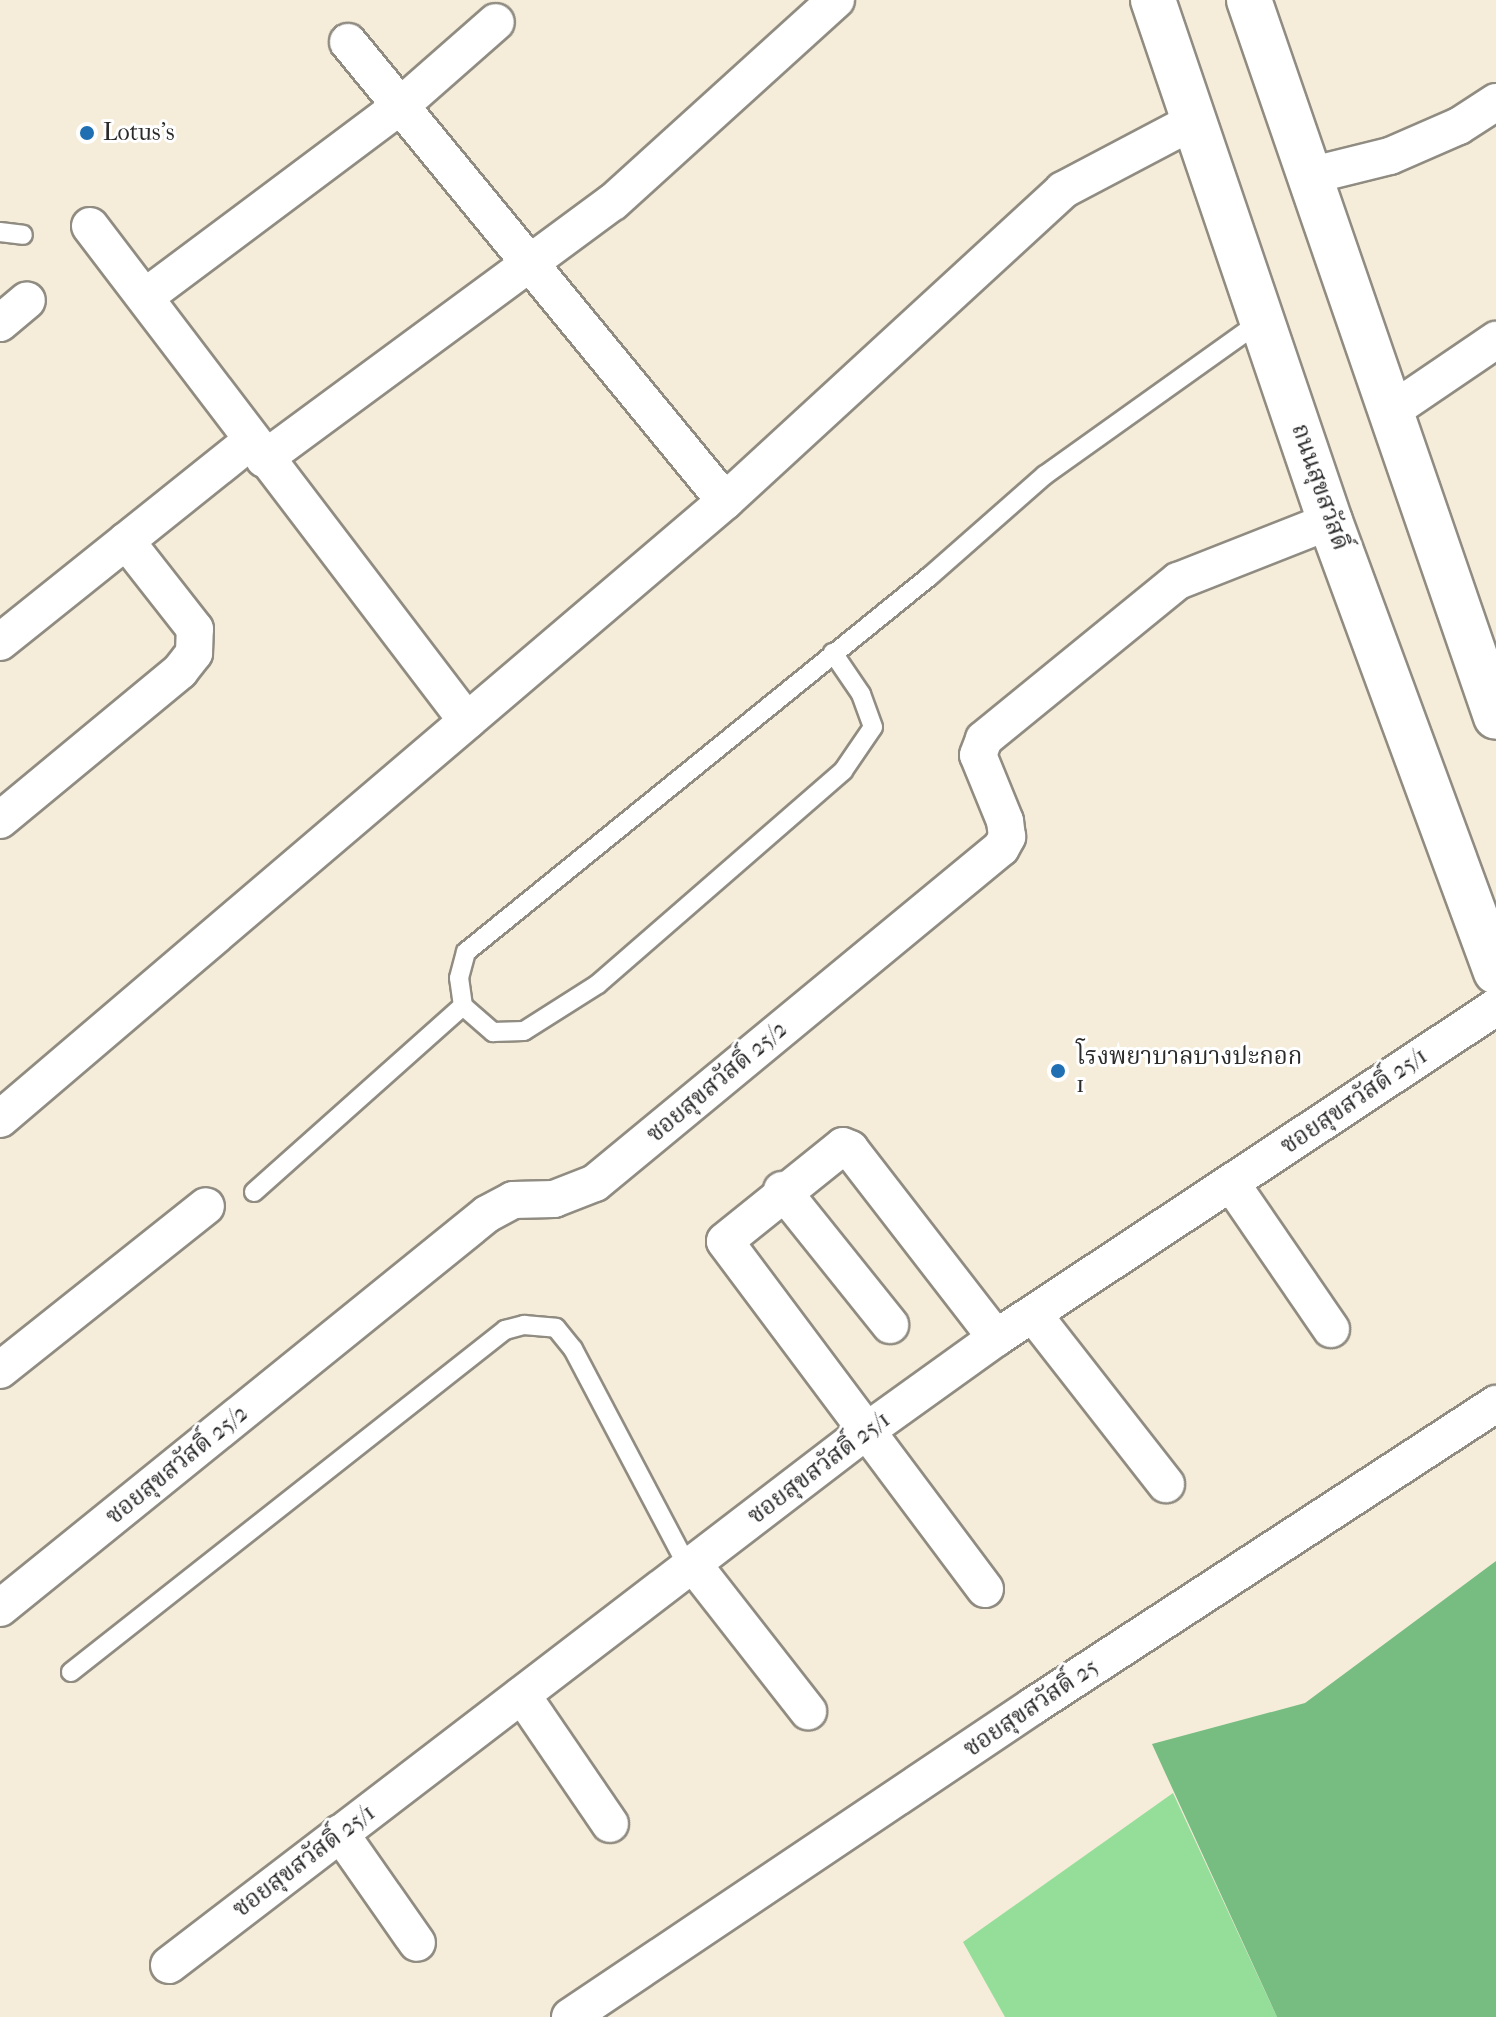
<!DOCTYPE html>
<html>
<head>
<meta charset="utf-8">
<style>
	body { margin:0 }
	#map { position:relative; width:1496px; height:2017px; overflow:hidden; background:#f5ecd9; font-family:"IM FELL French Canon","Noto Serif Thai",serif }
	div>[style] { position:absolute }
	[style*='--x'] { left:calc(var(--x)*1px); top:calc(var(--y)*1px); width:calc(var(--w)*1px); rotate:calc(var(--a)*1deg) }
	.green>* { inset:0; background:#94de9a }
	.forest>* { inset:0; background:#77bd82 }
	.roads { filter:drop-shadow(2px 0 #908c82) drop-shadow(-2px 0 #908c82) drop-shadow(0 2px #908c82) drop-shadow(0 -2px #908c82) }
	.service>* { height:18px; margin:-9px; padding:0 9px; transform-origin:9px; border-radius:9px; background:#fff }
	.minor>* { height:36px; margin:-18px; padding:0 18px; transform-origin:18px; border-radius:18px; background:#fff }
	.primary>* { height:44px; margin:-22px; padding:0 22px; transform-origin:22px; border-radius:22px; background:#fff }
	.dots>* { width:22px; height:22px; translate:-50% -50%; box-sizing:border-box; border:4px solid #fff; border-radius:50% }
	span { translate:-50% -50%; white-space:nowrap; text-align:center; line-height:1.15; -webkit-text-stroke:6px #fff; paint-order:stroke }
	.poi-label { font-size:24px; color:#2b2b2b }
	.left { translate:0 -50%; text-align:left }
	.street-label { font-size:24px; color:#2b2b2b }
</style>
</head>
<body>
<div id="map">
	<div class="green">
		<i style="clip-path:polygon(1173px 1793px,1277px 2017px,1005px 2017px,963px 1942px)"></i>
	</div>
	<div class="forest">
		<i style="clip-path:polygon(1496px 1561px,1496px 2017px,1277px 2017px,1152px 1744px,1305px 1703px)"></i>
	</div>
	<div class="roads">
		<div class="service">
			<i style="--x:0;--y:232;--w:23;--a:7"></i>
			<i style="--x:463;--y:1006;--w:40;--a:41"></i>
			<i style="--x:493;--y:1032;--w:31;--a:-2"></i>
			<i style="--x:524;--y:1031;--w:88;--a:-32.4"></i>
			<i style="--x:598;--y:984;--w:325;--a:-41"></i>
			<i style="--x:843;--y:771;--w:53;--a:-55.7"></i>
			<i style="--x:873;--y:727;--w:35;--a:-110"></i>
			<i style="--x:861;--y:694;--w:50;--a:-124.3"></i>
			<i style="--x:254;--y:1192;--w:280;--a:-41.7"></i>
			<i style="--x:463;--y:1006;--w:28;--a:-98"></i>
			<i style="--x:459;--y:978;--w:27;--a:-75"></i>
			<i style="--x:466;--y:952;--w:597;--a:-39.02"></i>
			<i style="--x:930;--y:576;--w:153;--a:-41.3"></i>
			<i style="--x:1045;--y:475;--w:265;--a:-35.5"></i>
			<i style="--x:71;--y:1672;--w:553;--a:-38.24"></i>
			<i style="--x:505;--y:1330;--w:20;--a:-15"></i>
			<i style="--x:524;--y:1325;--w:32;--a:5"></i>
			<i style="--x:556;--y:1328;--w:27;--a:51"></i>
			<i style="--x:573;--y:1349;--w:246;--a:62.2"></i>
		</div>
		<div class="minor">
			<i style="--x:348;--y:42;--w:594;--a:50.6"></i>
			<i style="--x:1313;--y:175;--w:79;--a:-13.9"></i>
			<i style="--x:1390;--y:156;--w:75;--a:-23.5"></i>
			<i style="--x:1459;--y:126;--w:44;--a:-33"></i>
			<i style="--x:90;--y:226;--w:622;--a:52.71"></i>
			<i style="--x:145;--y:297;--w:316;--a:-36.8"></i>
			<i style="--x:398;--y:108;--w:130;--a:-41.3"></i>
			<i style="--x:0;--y:323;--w:35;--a:-40"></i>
			<i style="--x:1393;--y:410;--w:125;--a:-34.2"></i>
			<i style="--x:264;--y:459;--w:433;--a:-36.4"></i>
			<i style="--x:613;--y:202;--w:301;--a:-42.2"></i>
			<i style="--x:0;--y:642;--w:323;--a:-38.7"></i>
			<i style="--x:0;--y:820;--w:234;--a:-39.6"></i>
			<i style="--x:180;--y:671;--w:23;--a:-52"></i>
			<i style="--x:194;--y:653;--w:24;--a:-88"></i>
			<i style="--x:195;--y:629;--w:112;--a:-128.1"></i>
			<i style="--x:0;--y:1119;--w:953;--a:-40.44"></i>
			<i style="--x:725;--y:501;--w:459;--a:-42.6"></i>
			<i style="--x:1063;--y:190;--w:148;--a:-27.8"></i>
			<i style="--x:1231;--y:1183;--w:177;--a:55.6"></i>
			<i style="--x:782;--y:1190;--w:173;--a:51.3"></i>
			<i style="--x:1033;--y:1314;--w:216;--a:52"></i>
			<i style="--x:0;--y:1370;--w:263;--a:-38.5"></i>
			<i style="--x:693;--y:1564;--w:187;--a:52"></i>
			<i style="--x:985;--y:1589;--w:434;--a:-126.8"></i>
			<i style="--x:725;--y:1241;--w:151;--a:-38.8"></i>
			<i style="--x:843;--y:1146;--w:8;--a:23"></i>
			<i style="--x:850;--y:1149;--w:239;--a:52.3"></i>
			<i style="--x:0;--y:1608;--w:626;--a:-38.97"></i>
			<i style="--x:487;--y:1214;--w:30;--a:-28"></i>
			<i style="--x:513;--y:1200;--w:41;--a:-1.4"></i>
			<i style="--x:554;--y:1199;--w:44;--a:-21.3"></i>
			<i style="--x:595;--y:1183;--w:526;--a:-39.53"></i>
			<i style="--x:1001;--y:848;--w:13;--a:-61"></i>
			<i style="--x:1007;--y:837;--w:16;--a:-97"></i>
			<i style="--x:1005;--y:821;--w:71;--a:-112.2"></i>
			<i style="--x:978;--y:755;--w:17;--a:-69"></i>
			<i style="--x:984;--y:739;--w:250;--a:-39.2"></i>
			<i style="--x:1178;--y:581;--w:163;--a:-21.5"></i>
			<i style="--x:522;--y:1695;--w:156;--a:55.7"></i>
			<i style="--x:340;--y:1833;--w:134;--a:55"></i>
			<i style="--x:169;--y:1965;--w:877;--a:-37.45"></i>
			<i style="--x:865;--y:1432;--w:161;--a:-35.7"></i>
			<i style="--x:996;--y:1338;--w:600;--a:-33.5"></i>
			<i style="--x:570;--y:2017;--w:558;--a:-33.89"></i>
			<i style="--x:1033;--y:1706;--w:553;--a:-33.12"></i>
		</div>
		<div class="primary">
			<i style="--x:1153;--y:0;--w:550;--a:71.24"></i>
			<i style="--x:1330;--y:521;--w:480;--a:69.8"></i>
			<i style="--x:1249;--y:0;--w:758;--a:70.99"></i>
		</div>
	</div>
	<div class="dots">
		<i style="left:87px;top:133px;background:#1f6fb2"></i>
		<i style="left:1058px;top:1071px;background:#1f6fb2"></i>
	</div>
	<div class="poi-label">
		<span class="left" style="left:103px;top:133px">Lotus's</span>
		<span class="left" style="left:1076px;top:1071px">โรงพยาบาลบางปะกอก<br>1</span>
	</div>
	<div class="street-label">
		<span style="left:1320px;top:487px;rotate:71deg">ถนนสุขสวัสดิ์</span>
		<span style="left:717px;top:1082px;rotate:-40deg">ซอยสุขสวัสดิ์ 25/2</span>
		<span style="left:1354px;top:1101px;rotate:-34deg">ซอยสุขสวัสดิ์ 25/1</span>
		<span style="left:177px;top:1465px;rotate:-39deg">ซอยสุขสวัสดิ์ 25/2</span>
		<span style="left:819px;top:1468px;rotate:-37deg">ซอยสุขสวัสดิ์ 25/1</span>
		<span style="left:1031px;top:1708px;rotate:-34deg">ซอยสุขสวัสดิ์ 25</span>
		<span style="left:304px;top:1861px;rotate:-37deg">ซอยสุขสวัสดิ์ 25/1</span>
	</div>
</div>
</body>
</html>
